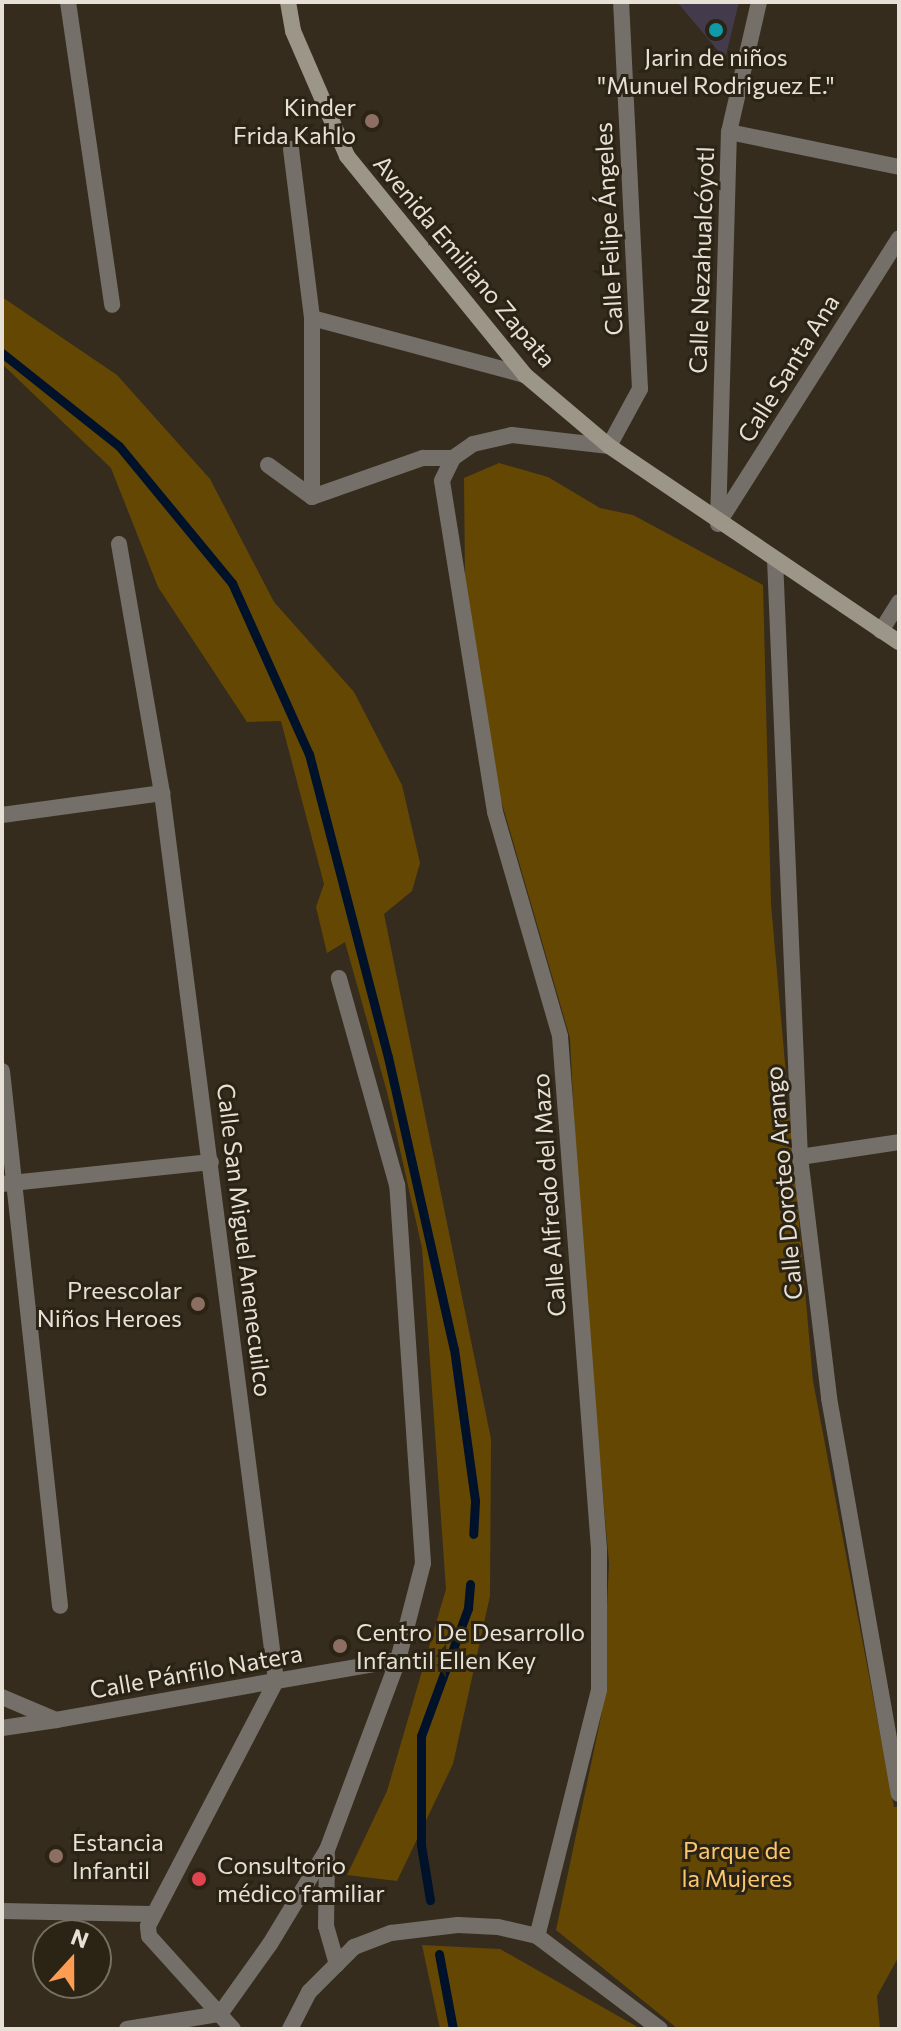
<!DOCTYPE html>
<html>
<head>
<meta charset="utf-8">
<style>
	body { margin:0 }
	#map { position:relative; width:901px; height:2031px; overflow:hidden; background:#352c1e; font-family:Commissioner,sans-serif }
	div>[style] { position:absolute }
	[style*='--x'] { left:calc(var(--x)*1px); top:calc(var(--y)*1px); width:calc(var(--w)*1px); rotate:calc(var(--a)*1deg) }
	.green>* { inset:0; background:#654704 }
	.stream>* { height:9px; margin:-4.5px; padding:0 4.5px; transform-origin:4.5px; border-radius:4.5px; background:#001229 }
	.building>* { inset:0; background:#433b4b }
	.minor>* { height:16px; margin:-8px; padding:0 8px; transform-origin:8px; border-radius:8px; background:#747069 }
	.tertiary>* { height:16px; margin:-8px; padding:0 8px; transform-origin:8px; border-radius:8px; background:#747069 }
	.secondary>* { height:16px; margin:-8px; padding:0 8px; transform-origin:8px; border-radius:8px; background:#9c9689 }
	.dots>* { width:22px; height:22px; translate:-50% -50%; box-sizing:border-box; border:4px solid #2b2314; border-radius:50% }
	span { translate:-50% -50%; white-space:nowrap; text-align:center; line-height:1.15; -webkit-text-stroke:6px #2b2314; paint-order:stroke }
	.poi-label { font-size:24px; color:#e6e0d7 }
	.right { translate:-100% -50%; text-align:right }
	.left { translate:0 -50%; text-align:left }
	.street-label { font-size:24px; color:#e6e0d7 }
	.park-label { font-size:24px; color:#fbc76e }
	.frame { position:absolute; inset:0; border:4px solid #e6e0d7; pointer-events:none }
	.north { position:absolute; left:32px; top:1919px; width:80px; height:80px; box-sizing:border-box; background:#2b2314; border:2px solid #766f62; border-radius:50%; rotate:21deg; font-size:22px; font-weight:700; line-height:32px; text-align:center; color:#e6e0d7 }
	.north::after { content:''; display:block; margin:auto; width:28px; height:36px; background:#fd9d54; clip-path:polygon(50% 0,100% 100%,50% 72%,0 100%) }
</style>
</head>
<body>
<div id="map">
	<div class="green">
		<i style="clip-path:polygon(2px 297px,117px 375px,210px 479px,274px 602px,354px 692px,402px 785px,420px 863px,412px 891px,384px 914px,491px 1439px,490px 1596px,453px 1764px,397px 1881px,347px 1875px,387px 1791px,446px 1589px,422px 1248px,387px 1092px,345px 942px,327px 953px,316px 907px,324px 884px,281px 721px,247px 722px,158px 587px,111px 468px,2px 364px)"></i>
		<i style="clip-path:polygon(499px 463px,548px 477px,600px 508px,633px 515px,763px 585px,771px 904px,813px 1381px,894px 1807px,899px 1807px,899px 1956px,877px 1996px,880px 2029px,678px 2029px,556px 1930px,602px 1712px,609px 1563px,579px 1220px,570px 1038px,494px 776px,465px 577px,464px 478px)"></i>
		<i style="clip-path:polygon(422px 1945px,500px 1949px,641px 2029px,440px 2029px)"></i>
	</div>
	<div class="stream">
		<i style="--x:2;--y:353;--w:149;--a:38.5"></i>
		<i style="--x:119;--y:446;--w:178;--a:50.5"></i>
		<i style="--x:232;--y:583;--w:188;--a:65.8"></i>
		<i style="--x:309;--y:754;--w:313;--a:75.4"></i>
		<i style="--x:388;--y:1057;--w:299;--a:77.3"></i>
		<i style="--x:454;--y:1349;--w:153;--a:82.1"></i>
		<i style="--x:475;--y:1501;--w:33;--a:93"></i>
		<i style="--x:430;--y:1900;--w:56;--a:-99.3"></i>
		<i style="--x:421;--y:1845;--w:109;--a:-90"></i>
		<i style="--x:421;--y:1736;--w:136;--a:-69.8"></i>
		<i style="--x:468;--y:1608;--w:24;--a:-85"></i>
		<i style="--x:439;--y:1954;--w:76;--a:79.4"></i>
	</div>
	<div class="building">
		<i style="clip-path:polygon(677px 2px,739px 2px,725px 59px)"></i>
	</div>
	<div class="minor">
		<i style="--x:68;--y:2;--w:306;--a:81.7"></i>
		<i style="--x:729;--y:132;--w:174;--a:11.6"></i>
		<i style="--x:291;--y:149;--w:170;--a:82.9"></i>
		<i style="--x:312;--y:318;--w:179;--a:90"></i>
		<i style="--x:312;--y:318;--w:220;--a:15"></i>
		<i style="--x:453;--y:458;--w:25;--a:116"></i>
		<i style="--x:442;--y:481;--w:335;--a:80.9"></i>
		<i style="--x:495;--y:812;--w:233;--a:73.8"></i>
		<i style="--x:560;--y:1036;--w:514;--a:85.65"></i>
		<i style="--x:599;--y:1549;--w:141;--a:90"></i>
		<i style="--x:599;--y:1690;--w:254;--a:104.1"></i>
		<i style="--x:268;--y:465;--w:54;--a:36"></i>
		<i style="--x:312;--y:497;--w:118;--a:-19.4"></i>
		<i style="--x:423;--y:458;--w:30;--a:0"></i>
		<i style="--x:453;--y:458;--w:24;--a:-35"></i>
		<i style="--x:473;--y:444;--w:40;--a:-13"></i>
		<i style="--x:512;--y:435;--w:98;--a:6.5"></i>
		<i style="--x:609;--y:446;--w:65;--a:-61.5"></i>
		<i style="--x:640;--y:389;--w:387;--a:-92.8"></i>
		<i style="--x:719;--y:522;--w:336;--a:-57.6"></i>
		<i style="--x:718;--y:524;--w:392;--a:-88.4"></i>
		<i style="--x:729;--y:132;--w:133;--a:-77"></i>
		<i style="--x:119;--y:544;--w:253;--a:80.2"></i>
		<i style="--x:162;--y:793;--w:895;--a:82.68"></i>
		<i style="--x:276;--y:1681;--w:124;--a:-9.8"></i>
		<i style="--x:775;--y:559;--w:599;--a:87.61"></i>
		<i style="--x:800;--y:1157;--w:243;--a:83.1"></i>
		<i style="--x:829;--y:1398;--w:402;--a:80"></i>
		<i style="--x:881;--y:631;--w:34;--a:-58"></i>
		<i style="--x:2;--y:815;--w:162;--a:-7.8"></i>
		<i style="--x:2;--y:1071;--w:538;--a:83.81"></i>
		<i style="--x:800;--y:1157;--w:100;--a:-8.6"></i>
		<i style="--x:2;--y:1184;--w:210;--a:-6"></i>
		<i style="--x:2;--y:1728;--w:55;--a:-8.4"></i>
		<i style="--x:327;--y:1855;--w:71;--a:90.8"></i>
		<i style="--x:326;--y:1926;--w:40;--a:74"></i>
		<i style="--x:2;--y:1911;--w:148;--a:1.2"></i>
		<i style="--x:127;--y:2029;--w:94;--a:-9.2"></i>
		<i style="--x:220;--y:2014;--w:86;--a:-54.5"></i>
		<i style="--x:270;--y:1944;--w:110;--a:-58.8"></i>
		<i style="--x:327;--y:1850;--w:203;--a:-69.5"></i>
		<i style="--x:398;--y:1660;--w:100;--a:-75.5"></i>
		<i style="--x:423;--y:1563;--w:379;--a:-93.9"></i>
		<i style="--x:397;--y:1185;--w:215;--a:-105.7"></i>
	</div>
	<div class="tertiary">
		<i style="--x:2;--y:1697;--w:59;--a:23.1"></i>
		<i style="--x:56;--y:1720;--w:223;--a:-10.1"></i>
		<i style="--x:233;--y:2029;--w:125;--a:-132.1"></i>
		<i style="--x:149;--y:1936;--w:10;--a:-96"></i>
		<i style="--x:148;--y:1926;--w:276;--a:-62.4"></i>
		<i style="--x:290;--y:2029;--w:42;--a:-62.8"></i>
		<i style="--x:309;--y:1992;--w:64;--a:-45"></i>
		<i style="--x:354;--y:1947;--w:40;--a:-21"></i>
		<i style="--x:391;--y:1933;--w:67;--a:-6.8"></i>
		<i style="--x:458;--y:1925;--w:40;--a:2.9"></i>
		<i style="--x:498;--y:1927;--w:40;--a:13"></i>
		<i style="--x:537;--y:1936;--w:154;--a:37.1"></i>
	</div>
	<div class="secondary">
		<i style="--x:288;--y:2;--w:29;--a:80"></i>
		<i style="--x:293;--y:31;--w:136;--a:66.6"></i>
		<i style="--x:347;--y:156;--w:282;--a:50.9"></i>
		<i style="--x:525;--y:375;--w:110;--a:40.2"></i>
		<i style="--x:609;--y:446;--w:350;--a:34.1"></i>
	</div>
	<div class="dots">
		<i style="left:716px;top:30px;background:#0f9aa8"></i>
		<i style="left:372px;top:121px;background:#8d6e63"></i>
		<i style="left:198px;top:1304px;background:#8d6e63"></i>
		<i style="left:340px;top:1646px;background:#8d6e63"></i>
		<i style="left:56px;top:1856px;background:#8d6e63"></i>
		<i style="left:199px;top:1879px;background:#e0444e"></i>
	</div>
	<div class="poi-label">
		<span style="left:716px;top:71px">Jarin de niños<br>"Munuel Rodriguez E."</span>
		<span class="right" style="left:356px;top:121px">Kinder<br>Frida Kahlo</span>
		<span class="right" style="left:182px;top:1304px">Preescolar<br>Niños Heroes</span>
		<span class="left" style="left:356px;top:1646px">Centro De Desarrollo<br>Infantil Ellen Key</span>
		<span class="left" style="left:72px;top:1856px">Estancia<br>Infantil</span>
		<span class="left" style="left:217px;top:1879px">Consultorio<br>médico familiar</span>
	</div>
	<div class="street-label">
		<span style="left:608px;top:229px;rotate:-93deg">Calle Felipe Ángeles</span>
		<span style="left:701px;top:260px;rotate:-88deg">Calle Nezahualcóyotl</span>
		<span style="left:465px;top:261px;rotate:50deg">Avenida Emiliano Zapata</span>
		<span style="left:788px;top:368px;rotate:-58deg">Calle Santa Ana</span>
		<span style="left:783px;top:1183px;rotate:-95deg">Calle Doroteo Arango</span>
		<span style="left:548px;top:1195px;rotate:-94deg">Calle Alfredo del Mazo</span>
		<span style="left:245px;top:1240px;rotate:83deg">Calle San Miguel Anenecuilco</span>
		<span style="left:196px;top:1671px;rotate:-10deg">Calle Pánfilo Natera</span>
	</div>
	<div class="park-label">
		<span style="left:737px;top:1864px">Parque de<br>la Mujeres</span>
	</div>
	<div class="frame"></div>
	<div class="north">N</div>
</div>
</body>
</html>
